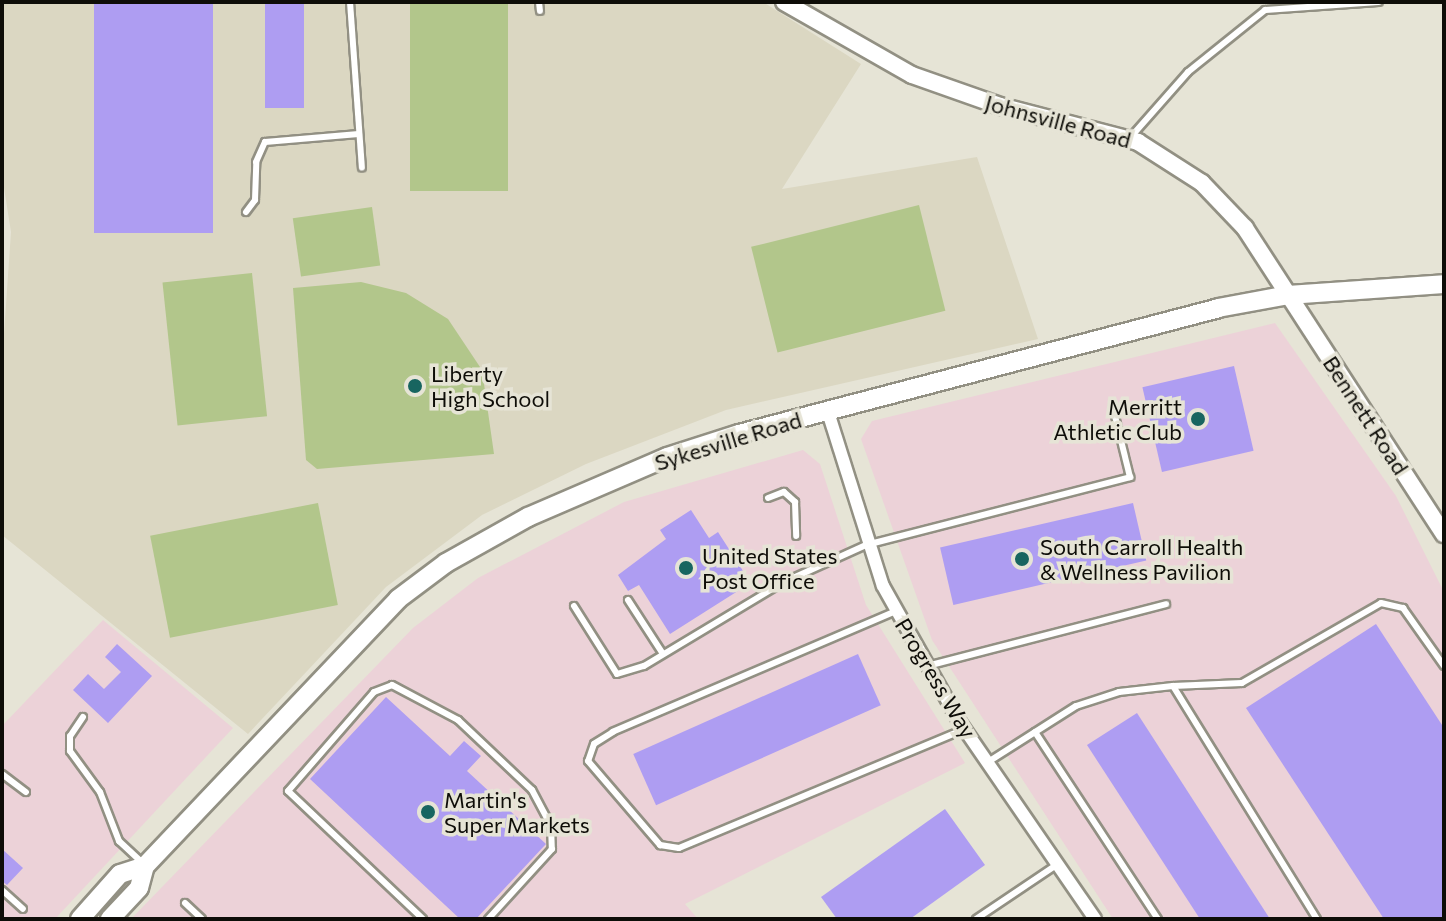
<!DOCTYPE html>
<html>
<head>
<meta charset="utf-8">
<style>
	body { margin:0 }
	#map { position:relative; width:1446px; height:921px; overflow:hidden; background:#e6e4d6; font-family:Commissioner,sans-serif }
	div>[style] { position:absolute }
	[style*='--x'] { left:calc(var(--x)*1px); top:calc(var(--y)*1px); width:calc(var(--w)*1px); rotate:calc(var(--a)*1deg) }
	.commercial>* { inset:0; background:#ecd2d8 }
	.built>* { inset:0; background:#dbd7c2 }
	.green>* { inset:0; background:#b2c68b; transform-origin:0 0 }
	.building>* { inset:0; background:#ae9df2; transform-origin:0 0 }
	.roads { filter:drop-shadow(2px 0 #929083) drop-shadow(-2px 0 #929083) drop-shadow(0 2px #929083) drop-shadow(0 -2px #929083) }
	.service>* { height:6px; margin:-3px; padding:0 3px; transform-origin:3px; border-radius:3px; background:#fff }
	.minor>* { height:12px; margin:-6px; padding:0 6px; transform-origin:6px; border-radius:6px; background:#fff }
	.tertiary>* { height:16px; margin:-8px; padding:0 8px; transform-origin:8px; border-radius:8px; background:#fff }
	.secondary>* { height:18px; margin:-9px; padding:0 9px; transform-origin:9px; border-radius:9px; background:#fff }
	.dots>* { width:22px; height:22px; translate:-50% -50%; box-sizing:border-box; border:4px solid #e6e4d6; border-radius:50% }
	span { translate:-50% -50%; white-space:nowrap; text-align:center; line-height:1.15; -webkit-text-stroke:7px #e6e4d6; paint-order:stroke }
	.street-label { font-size:22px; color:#0e0d08 }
	.poi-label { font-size:22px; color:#0e0d08 }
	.left { translate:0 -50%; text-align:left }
	.right { translate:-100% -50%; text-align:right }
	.frame { position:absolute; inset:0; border:4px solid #0e0d08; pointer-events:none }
</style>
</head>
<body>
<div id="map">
	<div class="commercial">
		<i style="clip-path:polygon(1275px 323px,1396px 496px,1444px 592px,1444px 919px,1113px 919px,932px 640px,861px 439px,872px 421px)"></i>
		<i style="clip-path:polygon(803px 450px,820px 464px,866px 605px,965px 763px,685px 904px,698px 919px,131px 919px,413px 628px,478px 578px,624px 502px)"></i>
		<i style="clip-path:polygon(103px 620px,233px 728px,55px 919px,2px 919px,2px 726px)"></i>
	</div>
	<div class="built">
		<i style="clip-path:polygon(2px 2px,763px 2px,861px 64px,782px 189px,977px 157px,1038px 339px,726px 410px,586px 464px,482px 515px,386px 587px,248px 734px,2px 535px,2px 363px,11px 232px,2px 175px)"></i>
	</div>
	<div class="green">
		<i style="left:410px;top:2px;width:98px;height:189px"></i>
		<i style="left:919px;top:205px;width:109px;height:173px;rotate:76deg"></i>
		<i style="left:372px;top:207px;width:59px;height:80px;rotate:82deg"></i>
		<i style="left:252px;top:273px;width:144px;height:90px;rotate:84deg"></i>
		<i style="clip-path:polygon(361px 282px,406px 293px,448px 319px,482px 370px,494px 454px,317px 469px,306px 460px,293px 288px)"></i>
		<i style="left:318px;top:503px;width:104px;height:171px;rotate:79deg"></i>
	</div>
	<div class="building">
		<i style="left:94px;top:2px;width:119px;height:231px"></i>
		<i style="left:265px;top:2px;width:39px;height:106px"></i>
		<i style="left:1234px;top:366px;width:87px;height:94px;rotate:77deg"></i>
		<i style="left:1133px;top:503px;width:59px;height:198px;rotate:77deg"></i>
		<i style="clip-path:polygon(691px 510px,709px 538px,718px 532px,745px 574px,735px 580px,741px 589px,670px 634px,639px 585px,628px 591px,618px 575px,666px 539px,660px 530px)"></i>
		<i style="clip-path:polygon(1376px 624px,1444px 728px,1444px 919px,1384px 919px,1246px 708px)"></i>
		<i style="clip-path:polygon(117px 644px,152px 676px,108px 723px,73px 690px,88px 674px,104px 689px,121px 672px,105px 657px)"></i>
		<i style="left:858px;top:654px;width:56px;height:246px;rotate:66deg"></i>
		<i style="clip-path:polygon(386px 697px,450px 756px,464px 741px,481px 756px,467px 771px,546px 844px,476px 919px,460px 919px,310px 779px)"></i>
		<i style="clip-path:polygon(1137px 713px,1270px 919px,1200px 919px,1087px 745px)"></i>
		<i style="clip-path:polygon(945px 809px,985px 865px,910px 919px,837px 919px,821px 897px)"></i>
		<i style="clip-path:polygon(2px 849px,23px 868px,7px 885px,2px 881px)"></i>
	</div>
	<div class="roads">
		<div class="service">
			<i style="--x:350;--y:2;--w:166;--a:85.9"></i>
			<i style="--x:539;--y:2;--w:9;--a:84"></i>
			<i style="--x:1129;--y:139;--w:89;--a:-48.6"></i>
			<i style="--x:1188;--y:72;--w:99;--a:-38.8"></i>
			<i style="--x:1265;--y:10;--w:114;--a:-4"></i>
			<i style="--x:246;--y:212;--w:15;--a:-53"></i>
			<i style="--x:255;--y:200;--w:38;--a:-88"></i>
			<i style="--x:256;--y:162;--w:22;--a:-66"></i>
			<i style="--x:265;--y:142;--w:94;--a:-4.9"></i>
			<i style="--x:768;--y:498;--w:17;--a:-21"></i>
			<i style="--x:784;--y:492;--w:15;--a:42"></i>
			<i style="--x:795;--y:502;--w:34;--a:88"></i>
			<i style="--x:628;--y:600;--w:64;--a:57.1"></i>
			<i style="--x:574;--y:606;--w:80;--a:57.7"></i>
			<i style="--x:617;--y:674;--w:28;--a:-17"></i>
			<i style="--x:644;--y:666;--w:163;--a:-31"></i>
			<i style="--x:784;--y:582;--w:90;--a:-24.3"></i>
			<i style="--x:866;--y:545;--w:273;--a:-14.4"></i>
			<i style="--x:1130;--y:477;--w:71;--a:-103.8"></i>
			<i style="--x:896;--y:611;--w:308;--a:156.9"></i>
			<i style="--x:613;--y:732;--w:22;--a:148"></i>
			<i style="--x:594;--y:744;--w:18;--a:109"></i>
			<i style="--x:588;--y:761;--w:111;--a:49.4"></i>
			<i style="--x:660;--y:845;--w:19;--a:9"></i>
			<i style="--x:679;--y:848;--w:310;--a:-22.6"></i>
			<i style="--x:927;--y:666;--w:247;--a:-14.5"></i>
			<i style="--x:1173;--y:686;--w:69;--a:-2.5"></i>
			<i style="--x:1242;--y:683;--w:160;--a:-29.9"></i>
			<i style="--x:1381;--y:603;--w:23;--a:13"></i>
			<i style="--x:1403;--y:608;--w:71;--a:54.7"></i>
			<i style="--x:83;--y:717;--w:23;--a:124"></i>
			<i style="--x:70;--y:736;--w:15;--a:90"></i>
			<i style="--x:70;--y:751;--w:51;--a:53.8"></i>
			<i style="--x:100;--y:792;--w:53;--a:68.8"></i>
			<i style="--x:119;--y:841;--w:33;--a:43"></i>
			<i style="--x:1035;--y:732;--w:224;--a:56.7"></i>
			<i style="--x:988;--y:762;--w:104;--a:-32.5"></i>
			<i style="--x:1076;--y:706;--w:45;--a:-18"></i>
			<i style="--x:1119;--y:692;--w:54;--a:-6.3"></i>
			<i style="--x:1173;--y:686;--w:274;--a:58.3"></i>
			<i style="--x:2;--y:774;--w:30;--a:37"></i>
			<i style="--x:2;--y:890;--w:28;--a:42"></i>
			<i style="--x:185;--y:903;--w:23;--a:43"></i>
			<i style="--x:423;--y:919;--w:186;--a:-136.5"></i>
			<i style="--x:288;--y:791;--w:131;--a:-49"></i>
			<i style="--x:374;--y:692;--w:19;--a:-21"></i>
			<i style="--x:392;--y:685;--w:75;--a:27.9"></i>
			<i style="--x:458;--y:720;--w:102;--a:43.4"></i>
			<i style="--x:532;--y:790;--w:40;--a:62"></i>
			<i style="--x:551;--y:825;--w:24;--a:88"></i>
			<i style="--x:552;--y:849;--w:95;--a:132.4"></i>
			<i style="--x:976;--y:919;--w:99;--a:-33.9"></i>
		</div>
		<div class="minor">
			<i style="--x:828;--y:412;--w:182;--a:72.5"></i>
			<i style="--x:883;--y:586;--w:155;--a:60.6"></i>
			<i style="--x:959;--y:721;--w:240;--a:55.5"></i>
		</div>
		<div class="tertiary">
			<i style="--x:784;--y:2;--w:147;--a:29.7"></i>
			<i style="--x:912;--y:75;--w:93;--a:19.4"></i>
			<i style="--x:1000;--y:106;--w:143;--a:14.6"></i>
			<i style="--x:1138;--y:142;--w:76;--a:32.6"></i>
			<i style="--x:1202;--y:183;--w:62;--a:46.3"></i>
			<i style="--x:1245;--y:228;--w:365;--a:57"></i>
		</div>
		<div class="secondary">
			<i style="--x:80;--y:919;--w:60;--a:-48.4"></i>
			<i style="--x:120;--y:874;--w:26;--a:-18"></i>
			<i style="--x:110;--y:919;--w:42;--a:-46.9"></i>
			<i style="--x:139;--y:888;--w:23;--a:-75"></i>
			<i style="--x:145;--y:866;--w:368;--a:-46.5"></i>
			<i style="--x:398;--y:599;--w:60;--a:-36.9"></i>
			<i style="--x:446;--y:563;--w:94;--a:-29.3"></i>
			<i style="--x:528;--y:517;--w:151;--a:-23.3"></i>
			<i style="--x:667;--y:457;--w:76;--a:-17.7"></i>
			<i style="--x:739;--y:434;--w:495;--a:-14.7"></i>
			<i style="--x:1218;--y:308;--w:71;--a:-10.5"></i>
			<i style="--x:1288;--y:295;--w:156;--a:-4"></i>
		</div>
	</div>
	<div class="dots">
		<i style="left:415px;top:386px;background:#186560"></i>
		<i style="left:1198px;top:419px;background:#186560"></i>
		<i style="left:1022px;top:559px;background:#186560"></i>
		<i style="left:686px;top:568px;background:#186560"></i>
		<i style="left:428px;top:812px;background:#186560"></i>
	</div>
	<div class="street-label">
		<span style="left:1058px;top:121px;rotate:15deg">Johnsville Road</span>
		<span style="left:1366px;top:415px;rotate:57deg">Bennett Road</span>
		<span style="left:728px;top:441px;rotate:-17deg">Sykesville Road</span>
		<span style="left:936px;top:678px;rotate:59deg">Progress Way</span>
	</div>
	<div class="poi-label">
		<span class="left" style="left:431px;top:386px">Liberty<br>High School</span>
		<span class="right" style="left:1182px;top:419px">Merritt<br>Athletic Club</span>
		<span class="left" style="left:1040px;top:559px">South Carroll Health<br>&amp; Wellness Pavilion</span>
		<span class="left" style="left:702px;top:568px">United States<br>Post Office</span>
		<span class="left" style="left:444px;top:812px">Martin's<br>Super Markets</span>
	</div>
	<div class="frame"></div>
</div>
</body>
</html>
